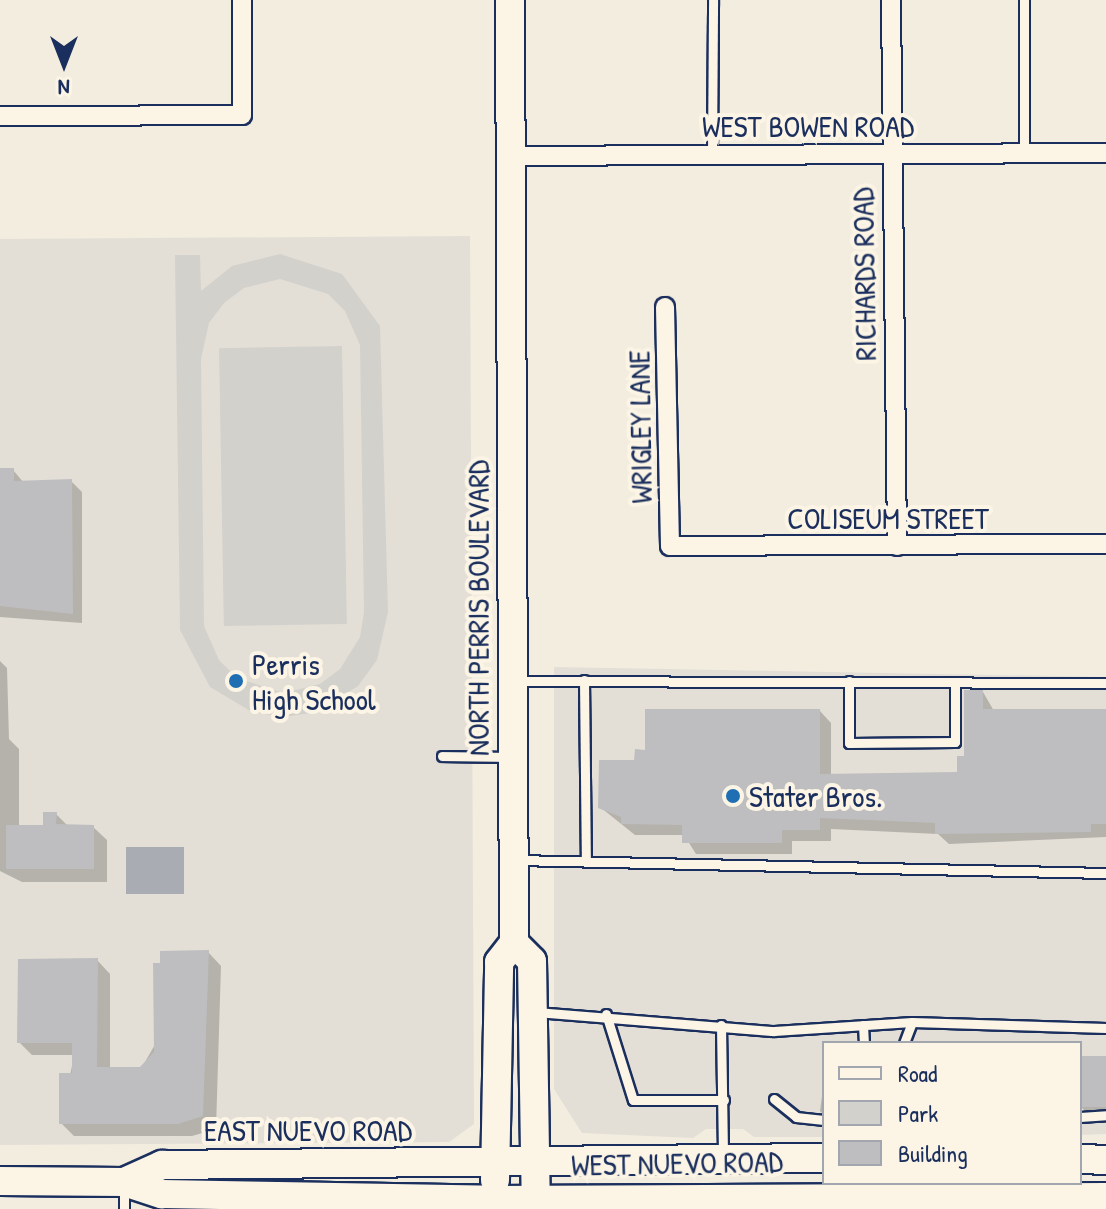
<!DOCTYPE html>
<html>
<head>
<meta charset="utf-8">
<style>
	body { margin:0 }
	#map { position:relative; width:1106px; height:1209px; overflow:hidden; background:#f3ede0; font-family:"Patrick Hand",sans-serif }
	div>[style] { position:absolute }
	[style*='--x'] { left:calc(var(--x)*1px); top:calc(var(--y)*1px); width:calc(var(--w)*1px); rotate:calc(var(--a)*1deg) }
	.built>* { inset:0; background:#e3dfd6 }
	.green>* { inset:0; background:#d3d1cc; transform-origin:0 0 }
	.water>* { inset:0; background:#a9acb3; transform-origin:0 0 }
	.shadow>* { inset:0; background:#0003 }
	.building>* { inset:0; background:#bebec0; transform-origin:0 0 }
	.roads { filter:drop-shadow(2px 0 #1b2f5e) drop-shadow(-2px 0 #1b2f5e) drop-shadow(0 2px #1b2f5e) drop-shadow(0 -2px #1b2f5e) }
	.service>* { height:9px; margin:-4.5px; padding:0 4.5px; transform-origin:4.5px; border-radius:4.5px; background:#fcf5e5 }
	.minor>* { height:18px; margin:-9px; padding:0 9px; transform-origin:9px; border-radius:9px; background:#fcf5e5 }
	.primary>* { height:28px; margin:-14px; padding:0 14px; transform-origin:14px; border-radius:14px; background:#fcf5e5 }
	.dots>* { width:22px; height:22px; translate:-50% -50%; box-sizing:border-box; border:4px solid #fcf5e5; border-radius:50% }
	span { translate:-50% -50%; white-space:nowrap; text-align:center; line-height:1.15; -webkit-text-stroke:8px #fcf5e5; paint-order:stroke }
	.street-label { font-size:30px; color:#1b2f5e }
	.poi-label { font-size:30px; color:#1b2f5e }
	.left { translate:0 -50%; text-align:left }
	.legend { position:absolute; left:822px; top:1041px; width:260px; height:144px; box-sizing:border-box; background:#fcf5e5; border:2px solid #a2a6af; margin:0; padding:10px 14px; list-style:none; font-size:24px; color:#1b2f5e }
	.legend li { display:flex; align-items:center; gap:16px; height:40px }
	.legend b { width:40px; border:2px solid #a2a6af }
	.north { position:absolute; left:24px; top:24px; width:80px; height:80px; -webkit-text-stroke:6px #fcf5e5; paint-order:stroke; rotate:180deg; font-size:22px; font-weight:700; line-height:32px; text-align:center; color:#1b2f5e }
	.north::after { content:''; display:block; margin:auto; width:28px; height:36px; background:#1b2f5e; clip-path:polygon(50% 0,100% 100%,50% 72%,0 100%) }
</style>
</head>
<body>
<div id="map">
	<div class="built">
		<i style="clip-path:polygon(470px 236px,474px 1124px,449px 1142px,0 1145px,0 239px)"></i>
		<i style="clip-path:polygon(554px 667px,1106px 677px,1106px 1134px,1080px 1135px,1080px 1043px,824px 1043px,824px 1137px,754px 1137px,743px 1129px,706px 1129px,693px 1138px,582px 1133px,554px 1089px)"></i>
	</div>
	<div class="green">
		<i style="clip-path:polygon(evenodd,280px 254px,342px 274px,380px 326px,388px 612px,377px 660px,358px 686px,317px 712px,284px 717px,252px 712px,210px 687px,180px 630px,175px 255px,200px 255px,201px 291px,232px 266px,280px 254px,280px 279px,328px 294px,345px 311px,360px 345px,364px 612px,360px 637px,340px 669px,320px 684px,284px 693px,237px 678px,219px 660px,204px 626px,201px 359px,209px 323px,224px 303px,244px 288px,280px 279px)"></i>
		<i style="left:342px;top:346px;width:278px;height:123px;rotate:89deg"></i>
	</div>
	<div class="water">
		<i style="left:126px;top:847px;width:58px;height:47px"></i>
	</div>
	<div class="shadow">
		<i style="clip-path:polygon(13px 470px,24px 483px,71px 481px,82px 492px,82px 623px,0 617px,0 471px)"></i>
		<i style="clip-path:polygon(0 661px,7px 668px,9px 739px,19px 749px,19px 827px,45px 827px,56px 814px,68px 826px,93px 827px,107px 840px,107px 882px,22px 882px,0 871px)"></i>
		<i style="clip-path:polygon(983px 692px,994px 711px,1106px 711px,1106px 837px,949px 844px,938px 834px,831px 829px,831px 841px,792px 841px,792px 854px,696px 854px,684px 835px,635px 835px,600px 807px,647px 752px,820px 711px,831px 723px,831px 776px,959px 774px)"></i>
		<i style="clip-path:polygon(208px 952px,221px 966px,216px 1129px,192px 1136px,74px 1136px,61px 1123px,74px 1055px,32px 1055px,19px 1042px,97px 960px,110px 974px,110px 1069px,141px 1069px)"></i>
		<i style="clip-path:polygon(1106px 1058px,1106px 1117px,1091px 1117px,1080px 1106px)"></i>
		<i style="clip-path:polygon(824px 1082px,824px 1115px,820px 1111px)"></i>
	</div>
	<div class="building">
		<i style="clip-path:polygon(0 468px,14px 468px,14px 481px,72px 479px,73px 614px,0 606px)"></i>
		<i style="clip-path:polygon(964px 690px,983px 690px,983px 709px,1106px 709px,1106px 824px,1091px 824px,1091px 832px,935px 834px,935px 823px,820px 818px,820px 830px,782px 830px,782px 843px,682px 843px,682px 825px,621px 824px,621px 817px,598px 808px,599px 760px,634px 760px,635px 749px,645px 750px,645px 709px,820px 709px,820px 774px,957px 772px,957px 756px,964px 756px)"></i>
		<i style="clip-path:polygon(43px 812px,57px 812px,56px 824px,94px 825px,94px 869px,6px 869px,6px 825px,43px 825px)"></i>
		<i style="clip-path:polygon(209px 950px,203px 1116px,178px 1124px,59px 1124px,59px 1073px,72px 1073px,72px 1043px,17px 1043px,18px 959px,98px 958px,97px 1067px,140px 1067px,154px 1052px,153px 963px,160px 963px,160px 951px)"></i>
		<i style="left:1080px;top:1056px;width:26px;height:51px"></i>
	</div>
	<div class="roads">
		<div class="service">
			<i style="--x:1024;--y:0;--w:153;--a:90"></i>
			<i style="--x:712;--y:154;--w:154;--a:-89.6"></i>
			<i style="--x:584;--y:680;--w:181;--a:89.4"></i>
			<i style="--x:517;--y:681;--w:589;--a:0.19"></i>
			<i style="--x:849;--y:681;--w:62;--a:90"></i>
			<i style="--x:849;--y:743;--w:106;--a:-0.5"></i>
			<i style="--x:955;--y:742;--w:60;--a:-90"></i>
			<i style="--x:442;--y:756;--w:67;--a:0.9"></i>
			<i style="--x:515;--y:860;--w:591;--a:1.26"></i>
			<i style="--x:536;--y:1012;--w:239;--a:4.6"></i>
			<i style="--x:774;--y:1031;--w:138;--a:-3.7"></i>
			<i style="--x:912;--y:1022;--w:194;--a:1.8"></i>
			<i style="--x:606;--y:1014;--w:90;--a:72.6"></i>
			<i style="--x:633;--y:1100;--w:91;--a:0"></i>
			<i style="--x:721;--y:1025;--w:133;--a:89.1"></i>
			<i style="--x:863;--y:1025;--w:18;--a:87"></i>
			<i style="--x:904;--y:1043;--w:22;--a:-69"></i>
			<i style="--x:774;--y:1099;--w:28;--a:39"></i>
			<i style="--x:796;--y:1117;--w:28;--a:6"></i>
			<i style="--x:1080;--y:1117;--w:26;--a:-4"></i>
			<i style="--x:124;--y:1185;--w:24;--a:90"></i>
		</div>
		<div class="minor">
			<i style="--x:891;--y:0;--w:546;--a:89.37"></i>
			<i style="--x:0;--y:116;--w:242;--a:-0.2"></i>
			<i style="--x:242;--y:115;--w:115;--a:-90"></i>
			<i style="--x:510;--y:156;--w:596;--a:-0.29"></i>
			<i style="--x:665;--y:307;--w:239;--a:88.8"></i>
			<i style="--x:670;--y:546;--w:436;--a:-0.3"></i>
		</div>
		<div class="primary">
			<i style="--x:510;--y:0;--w:943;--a:89.76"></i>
			<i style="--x:514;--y:943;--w:25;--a:45"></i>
			<i style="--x:532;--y:961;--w:248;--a:89.1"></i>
			<i style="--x:1080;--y:1159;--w:26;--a:2"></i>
			<i style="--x:495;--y:1180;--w:218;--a:-88.9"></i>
			<i style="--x:499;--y:962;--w:24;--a:-52"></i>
			<i style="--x:0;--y:1181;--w:124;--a:0.5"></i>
			<i style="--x:124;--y:1182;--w:40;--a:18"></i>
			<i style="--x:162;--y:1194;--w:332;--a:1"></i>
			<i style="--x:494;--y:1200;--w:612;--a:-0.28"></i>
			<i style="--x:124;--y:1182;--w:42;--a:-24.1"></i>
			<i style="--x:162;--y:1165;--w:662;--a:-0.61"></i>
		</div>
	</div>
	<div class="dots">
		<i style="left:236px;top:681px;background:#1f6fb2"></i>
		<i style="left:733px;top:796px;background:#1f6fb2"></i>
	</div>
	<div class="street-label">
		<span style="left:808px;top:126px">WEST BOWEN ROAD</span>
		<span style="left:864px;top:274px;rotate:-91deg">RICHARDS ROAD</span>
		<span style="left:640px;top:427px;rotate:-91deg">WRIGLEY LANE</span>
		<span style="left:888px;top:518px">COLISEUM STREET</span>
		<span style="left:478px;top:608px;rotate:-90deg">NORTH PERRIS BOULEVARD</span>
		<span style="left:308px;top:1130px">EAST NUEVO ROAD</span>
		<span style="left:677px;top:1163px;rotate:-1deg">WEST NUEVO ROAD</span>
	</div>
	<div class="poi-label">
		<span class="left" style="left:252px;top:681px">Perris<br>High School</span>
		<span class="left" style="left:749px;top:796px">Stater Bros.</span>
	</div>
	<ul class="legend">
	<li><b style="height:10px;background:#fcf5e5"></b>Road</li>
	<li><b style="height:22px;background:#d3d1cc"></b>Park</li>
	<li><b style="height:22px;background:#bebec0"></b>Building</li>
	</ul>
	<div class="north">N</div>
</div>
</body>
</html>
